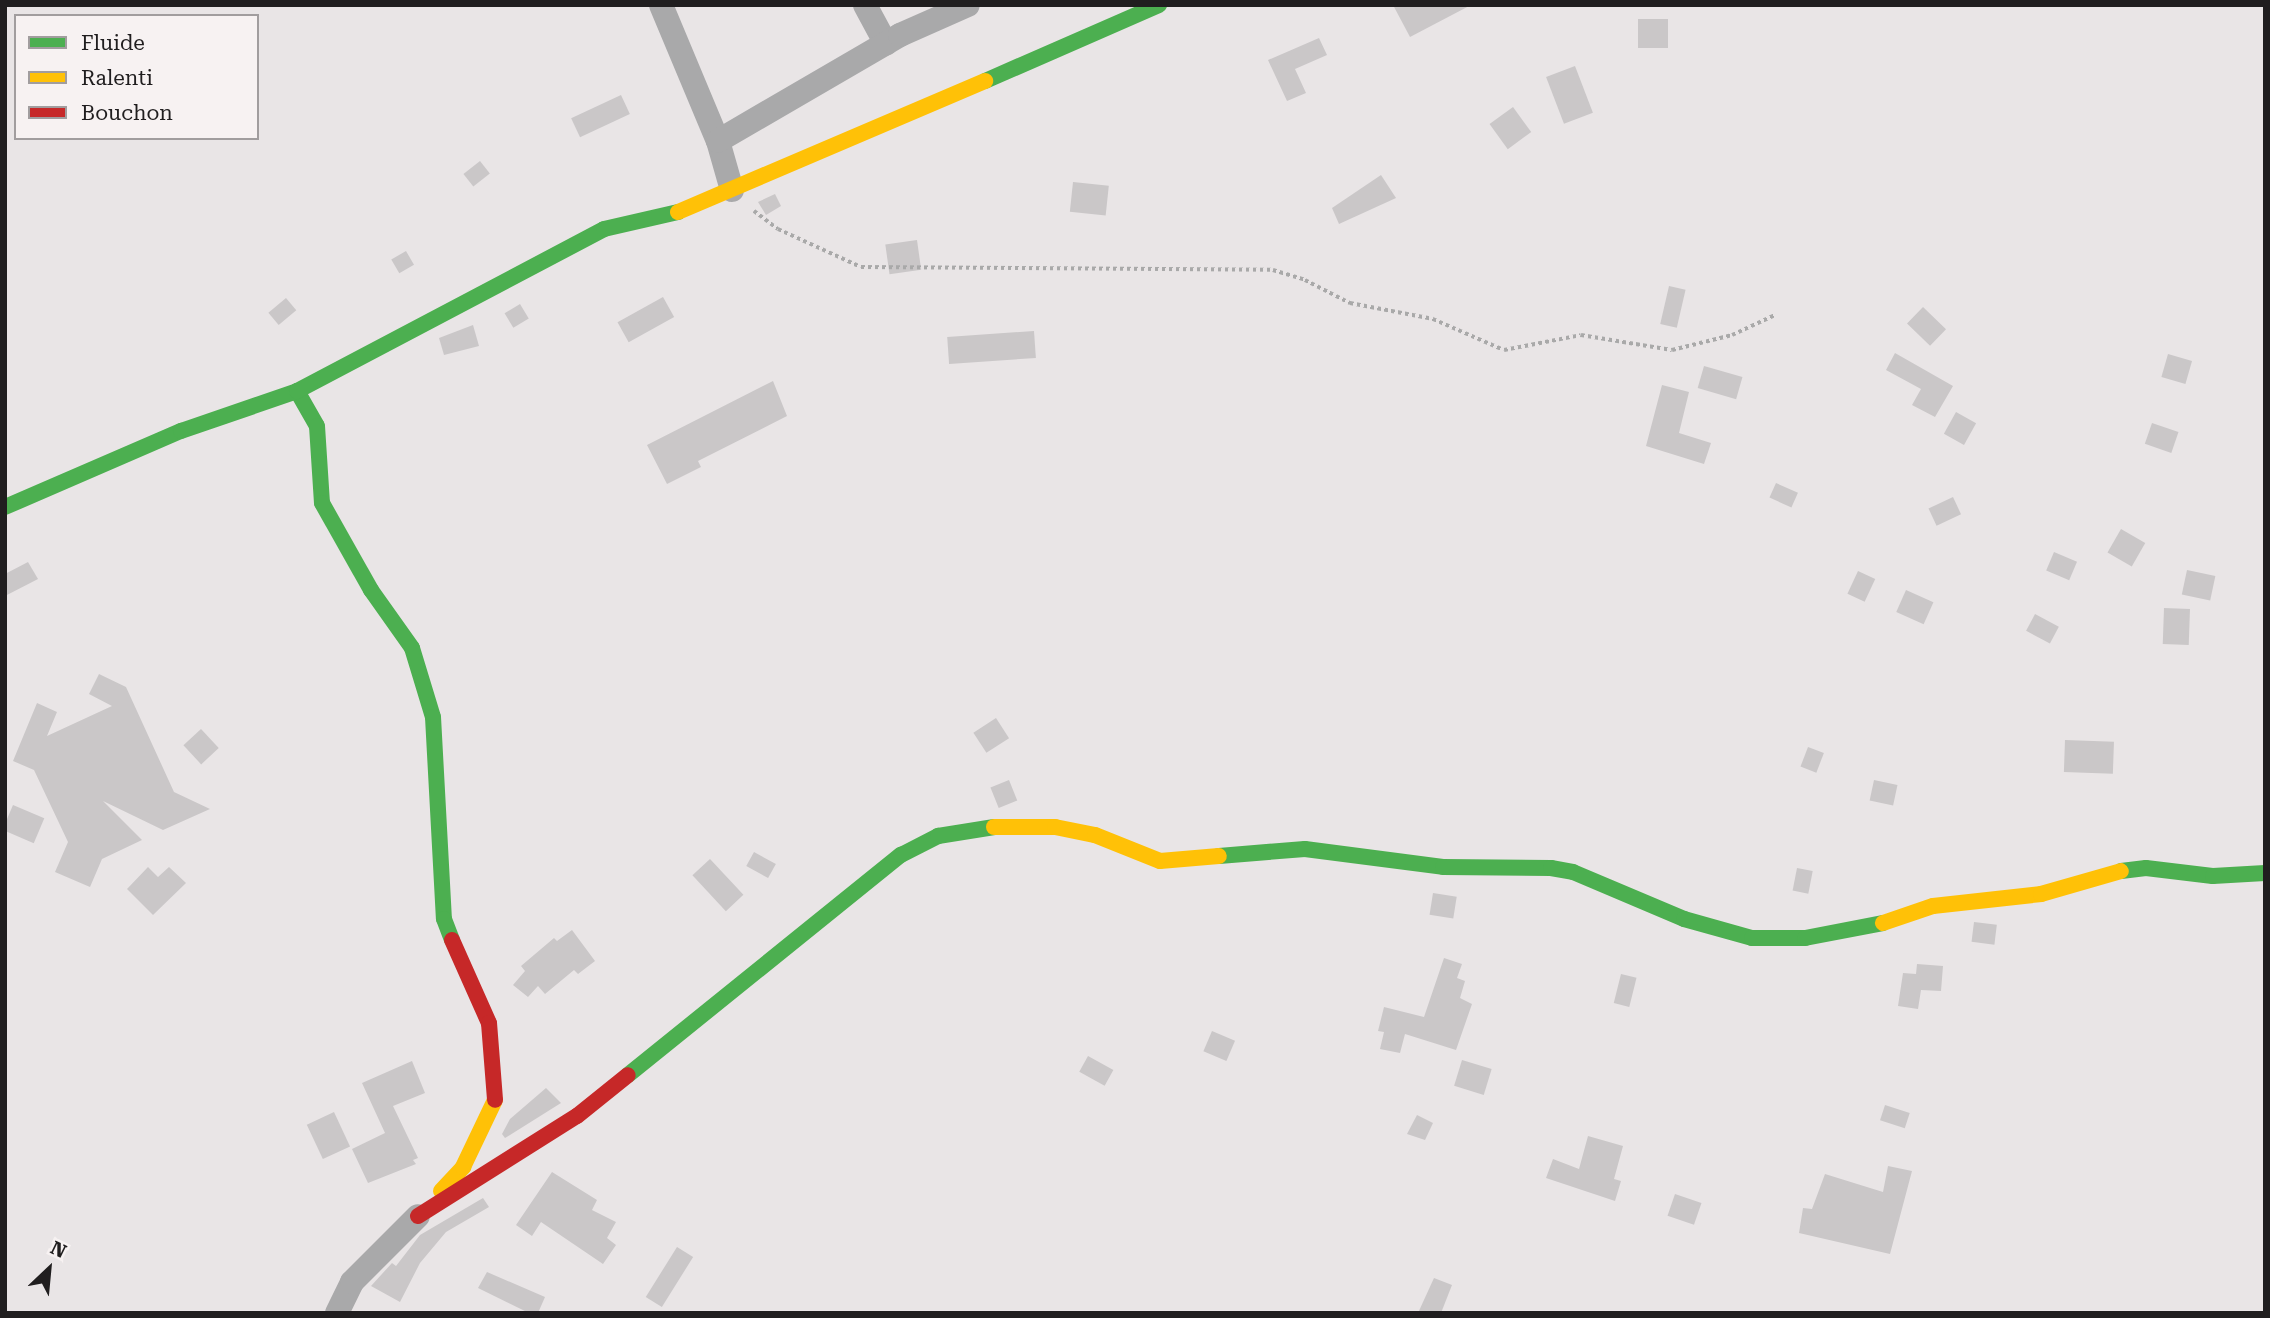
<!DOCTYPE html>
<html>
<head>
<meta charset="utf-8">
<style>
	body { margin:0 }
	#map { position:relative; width:2270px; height:1318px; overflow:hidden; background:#e9e5e6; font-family:"Roboto Serif",serif }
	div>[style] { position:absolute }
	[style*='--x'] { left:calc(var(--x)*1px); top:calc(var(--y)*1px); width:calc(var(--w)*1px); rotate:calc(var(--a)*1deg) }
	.building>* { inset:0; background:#cac7c8; transform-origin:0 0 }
	.path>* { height:3.5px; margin-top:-1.75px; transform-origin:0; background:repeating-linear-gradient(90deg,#a9a9a9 0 3.5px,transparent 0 7px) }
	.street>* { height:24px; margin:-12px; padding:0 12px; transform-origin:12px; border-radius:12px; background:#a9a9aa }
	.fast>* { height:16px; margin:-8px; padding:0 8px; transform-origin:8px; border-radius:8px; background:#4caf50 }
	.slow>* { height:16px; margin:-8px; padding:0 8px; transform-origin:8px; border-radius:8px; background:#ffc107 }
	.jam>* { height:16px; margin:-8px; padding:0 8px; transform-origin:8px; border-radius:8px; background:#c62828 }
	span { translate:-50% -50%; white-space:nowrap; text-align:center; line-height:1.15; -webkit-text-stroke:6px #f7f2f2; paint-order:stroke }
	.frame { position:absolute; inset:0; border:7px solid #201e1f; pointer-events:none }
	.legend { position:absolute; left:14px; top:14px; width:245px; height:126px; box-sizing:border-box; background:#f7f2f2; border:2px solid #a19d9e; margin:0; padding:9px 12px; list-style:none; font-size:21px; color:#201e1f }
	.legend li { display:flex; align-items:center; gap:14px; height:35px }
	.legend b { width:35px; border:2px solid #a19d9e }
	.north { position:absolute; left:14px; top:1234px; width:70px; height:70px; -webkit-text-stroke:5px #f7f2f2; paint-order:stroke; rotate:26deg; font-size:19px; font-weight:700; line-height:28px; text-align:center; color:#201e1f }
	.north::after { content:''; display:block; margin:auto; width:24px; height:32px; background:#201e1f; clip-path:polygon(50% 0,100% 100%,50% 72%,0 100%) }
</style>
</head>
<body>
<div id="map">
	<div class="building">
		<i style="clip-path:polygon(1393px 5px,1471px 5px,1410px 37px)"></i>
		<i style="left:1668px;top:19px;width:29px;height:30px;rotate:90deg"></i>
		<i style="clip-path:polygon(1319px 38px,1327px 55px,1295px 69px,1306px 93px,1287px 101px,1268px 60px)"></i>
		<i style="left:1575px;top:66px;width:50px;height:31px;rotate:69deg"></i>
		<i style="left:621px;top:95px;width:21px;height:55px;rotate:65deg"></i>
		<i style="left:1513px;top:107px;width:31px;height:29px;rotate:54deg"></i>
		<i style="left:480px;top:161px;width:16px;height:21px;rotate:52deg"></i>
		<i style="clip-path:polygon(1381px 175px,1396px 198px,1339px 224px,1332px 208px)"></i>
		<i style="left:1073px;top:182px;width:36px;height:30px;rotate:6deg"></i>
		<i style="clip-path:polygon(775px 194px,781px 206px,766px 215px,758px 202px)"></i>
		<i style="left:917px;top:240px;width:30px;height:32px;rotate:82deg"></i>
		<i style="left:406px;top:251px;width:16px;height:17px;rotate:60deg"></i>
		<i style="left:1669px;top:286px;width:17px;height:39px;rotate:13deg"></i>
		<i style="left:663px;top:297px;width:23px;height:52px;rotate:61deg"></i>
		<i style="left:286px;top:298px;width:16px;height:23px;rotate:50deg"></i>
		<i style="left:520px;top:304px;width:17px;height:18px;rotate:59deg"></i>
		<i style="left:1923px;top:307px;width:32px;height:23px;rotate:44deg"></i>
		<i style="clip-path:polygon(473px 325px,479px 346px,444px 355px,439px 338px)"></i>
		<i style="left:1034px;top:331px;width:27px;height:87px;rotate:86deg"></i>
		<i style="clip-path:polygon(1895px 353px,1953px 386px,1935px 417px,1912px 405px,1921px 389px,1886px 370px)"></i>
		<i style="left:2168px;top:354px;width:25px;height:24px;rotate:16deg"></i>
		<i style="left:1704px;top:366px;width:40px;height:23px;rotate:16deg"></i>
		<i style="clip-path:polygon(773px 381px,787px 416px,698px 461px,701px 467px,667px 484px,647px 445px)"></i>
		<i style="clip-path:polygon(1662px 385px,1689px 392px,1679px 433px,1711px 443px,1704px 464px,1646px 446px)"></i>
		<i style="left:1956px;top:412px;width:23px;height:25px;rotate:29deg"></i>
		<i style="left:2152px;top:423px;width:28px;height:22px;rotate:19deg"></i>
		<i style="left:1776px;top:483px;width:24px;height:16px;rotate:24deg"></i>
		<i style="left:1953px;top:497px;width:19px;height:27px;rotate:65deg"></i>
		<i style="left:2121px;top:529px;width:28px;height:27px;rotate:30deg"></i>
		<i style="left:2054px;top:552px;width:25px;height:20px;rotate:23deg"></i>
		<i style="clip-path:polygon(28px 562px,38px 579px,5px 596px,5px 574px)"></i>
		<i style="left:2187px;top:570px;width:29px;height:25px;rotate:12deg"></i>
		<i style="left:1858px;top:571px;width:19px;height:25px;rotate:25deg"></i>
		<i style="left:1906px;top:590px;width:30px;height:24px;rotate:24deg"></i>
		<i style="left:2164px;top:608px;width:26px;height:36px;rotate:2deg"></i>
		<i style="left:2035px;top:614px;width:27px;height:19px;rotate:28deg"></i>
		<i style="clip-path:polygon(99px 674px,126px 687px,174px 792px,210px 809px,163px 830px,103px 801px,142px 840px,102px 859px,90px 887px,55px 872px,68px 842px,34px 770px,13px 761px,37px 703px,57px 712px,47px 736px,112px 706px,89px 694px)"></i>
		<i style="left:996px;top:718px;width:24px;height:27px;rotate:57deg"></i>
		<i style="left:201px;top:729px;width:26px;height:24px;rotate:47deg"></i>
		<i style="left:2065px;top:740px;width:49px;height:32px;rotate:2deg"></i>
		<i style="left:1808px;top:747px;width:17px;height:21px;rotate:21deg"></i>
		<i style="left:1009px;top:780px;width:22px;height:20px;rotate:68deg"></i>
		<i style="left:1874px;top:780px;width:24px;height:21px;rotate:12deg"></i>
		<i style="left:13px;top:805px;width:34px;height:27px;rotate:23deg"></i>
		<i style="left:754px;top:852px;width:25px;height:16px;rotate:29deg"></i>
		<i style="left:710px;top:859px;width:49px;height:24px;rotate:47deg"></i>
		<i style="clip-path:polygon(148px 867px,158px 877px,169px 867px,186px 883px,153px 915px,127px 889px)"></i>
		<i style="left:1797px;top:868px;width:16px;height:23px;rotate:11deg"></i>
		<i style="left:1433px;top:893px;width:24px;height:22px;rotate:9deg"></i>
		<i style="left:1974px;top:922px;width:23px;height:20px;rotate:7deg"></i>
		<i style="clip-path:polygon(572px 930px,595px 961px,578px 974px,574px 970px,545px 994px,538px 986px,528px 997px,513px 985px,525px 971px,521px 966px,554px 938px,557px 941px)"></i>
		<i style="clip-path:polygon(1444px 958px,1462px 964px,1457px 978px,1465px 981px,1460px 998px,1472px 1004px,1456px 1050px,1405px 1034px,1400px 1053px,1380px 1049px,1384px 1032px,1378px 1031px,1384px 1007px,1424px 1017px)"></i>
		<i style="clip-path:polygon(1917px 964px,1943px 966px,1941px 991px,1921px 990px,1918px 1009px,1898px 1006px,1903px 973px,1916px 974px)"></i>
		<i style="left:1621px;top:974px;width:16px;height:30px;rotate:14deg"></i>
		<i style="left:1212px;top:1031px;width:25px;height:22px;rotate:23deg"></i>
		<i style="left:1088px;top:1056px;width:29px;height:18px;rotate:29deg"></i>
		<i style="left:1462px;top:1060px;width:31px;height:27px;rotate:17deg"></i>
		<i style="clip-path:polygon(412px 1061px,425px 1093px,393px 1106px,418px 1158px,413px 1160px,416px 1164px,368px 1183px,352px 1149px,385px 1133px,362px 1083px)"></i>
		<i style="clip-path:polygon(546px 1088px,561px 1103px,505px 1138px,502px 1134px,510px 1119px)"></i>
		<i style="left:1885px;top:1105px;width:26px;height:16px;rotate:18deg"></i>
		<i style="left:334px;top:1112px;width:38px;height:30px;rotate:65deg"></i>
		<i style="clip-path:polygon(1417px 1115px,1433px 1123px,1425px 1140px,1407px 1134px)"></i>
		<i style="clip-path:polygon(1588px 1136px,1623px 1146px,1614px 1179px,1621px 1181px,1615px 1201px,1546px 1178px,1553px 1159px,1579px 1169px)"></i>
		<i style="clip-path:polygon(1888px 1166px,1912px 1171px,1890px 1254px,1799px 1233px,1803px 1208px,1812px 1209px,1825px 1174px,1883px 1192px)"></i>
		<i style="clip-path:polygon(552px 1172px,597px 1200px,592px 1210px,616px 1222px,607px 1238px,616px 1245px,603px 1264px,541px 1222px,532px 1236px,516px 1225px)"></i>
		<i style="left:1675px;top:1194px;width:28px;height:23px;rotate:19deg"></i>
		<i style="clip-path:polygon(483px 1198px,489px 1207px,446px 1232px,420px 1263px,400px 1302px,371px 1286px,392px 1263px,396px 1266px,420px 1235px)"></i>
		<i style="left:677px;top:1247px;width:19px;height:59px;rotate:32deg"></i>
		<i style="clip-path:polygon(487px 1272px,545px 1297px,538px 1313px,529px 1313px,478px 1288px)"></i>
		<i style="clip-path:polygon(1434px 1278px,1452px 1285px,1441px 1313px,1418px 1313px)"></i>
	</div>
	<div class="path">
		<i style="--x:754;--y:211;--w:30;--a:37"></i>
		<i style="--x:778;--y:229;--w:91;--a:24.6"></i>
		<i style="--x:861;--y:267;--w:412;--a:0.4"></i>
		<i style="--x:1273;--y:270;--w:34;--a:17"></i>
		<i style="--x:1305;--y:280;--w:51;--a:27.1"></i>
		<i style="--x:1350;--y:303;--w:85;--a:10.9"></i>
		<i style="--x:1433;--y:319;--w:77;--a:23.6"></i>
		<i style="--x:1504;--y:350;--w:78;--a:-11"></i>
		<i style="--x:1581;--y:335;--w:92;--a:9.4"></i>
		<i style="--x:1672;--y:350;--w:62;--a:-14"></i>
		<i style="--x:1732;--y:335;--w:47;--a:-24.9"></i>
	</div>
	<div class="street">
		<i style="--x:661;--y:5;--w:147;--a:67.3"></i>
		<i style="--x:718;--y:141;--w:51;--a:74.1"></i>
		<i style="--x:865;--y:5;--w:44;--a:61.7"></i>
		<i style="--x:718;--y:141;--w:211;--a:-30.2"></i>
		<i style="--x:900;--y:35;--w:74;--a:-23.8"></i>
		<i style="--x:337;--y:1313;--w:34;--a:-64"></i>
		<i style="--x:352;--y:1282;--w:93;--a:-45"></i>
	</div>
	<div class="fast">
		<i style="--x:985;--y:81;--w:190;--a:-23.6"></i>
		<i style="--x:297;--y:391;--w:40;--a:60.3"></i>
		<i style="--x:317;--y:426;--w:77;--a:86.3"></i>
		<i style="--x:322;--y:503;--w:100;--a:60.6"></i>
		<i style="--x:371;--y:590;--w:71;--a:54.7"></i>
		<i style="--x:412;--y:648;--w:72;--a:73.1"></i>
		<i style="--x:433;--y:717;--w:202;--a:86.9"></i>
		<i style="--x:444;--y:919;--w:22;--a:69"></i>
		<i style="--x:5;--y:507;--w:192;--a:-23.4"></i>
		<i style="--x:181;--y:431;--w:123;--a:-19"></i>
		<i style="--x:297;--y:391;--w:347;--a:-27.8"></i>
		<i style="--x:604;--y:229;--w:76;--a:-12.9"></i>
		<i style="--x:1219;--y:856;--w:86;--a:-4.7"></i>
		<i style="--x:1305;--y:849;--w:139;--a:7.4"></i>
		<i style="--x:1443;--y:867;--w:108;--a:0.5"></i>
		<i style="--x:1551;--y:868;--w:22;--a:10"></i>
		<i style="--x:1573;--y:872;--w:121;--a:22.9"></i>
		<i style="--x:1684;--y:919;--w:71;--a:15.6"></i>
		<i style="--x:1752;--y:938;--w:53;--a:0"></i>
		<i style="--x:1805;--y:938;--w:79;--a:-10.9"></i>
		<i style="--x:2121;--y:871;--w:25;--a:-7"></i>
		<i style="--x:2146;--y:868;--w:67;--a:6.8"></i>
		<i style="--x:2213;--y:876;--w:52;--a:-3.3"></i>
		<i style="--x:628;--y:1075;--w:351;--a:-38.9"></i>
		<i style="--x:901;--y:855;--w:42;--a:-27.2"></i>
		<i style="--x:938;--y:836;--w:57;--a:-9.1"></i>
	</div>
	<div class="slow">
		<i style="--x:678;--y:212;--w:334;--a:-23.1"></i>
		<i style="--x:994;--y:827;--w:61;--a:0"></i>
		<i style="--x:1055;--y:827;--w:41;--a:11.3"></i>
		<i style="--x:1095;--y:835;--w:70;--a:21.8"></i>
		<i style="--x:1160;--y:861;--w:59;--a:-4.8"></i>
		<i style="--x:1883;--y:923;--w:53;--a:-18.8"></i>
		<i style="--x:1933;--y:906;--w:109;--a:-6.3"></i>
		<i style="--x:2041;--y:894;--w:83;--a:-16"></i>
		<i style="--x:441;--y:1191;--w:33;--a:-47"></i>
		<i style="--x:463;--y:1167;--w:74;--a:-64.5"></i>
	</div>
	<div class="jam">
		<i style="--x:452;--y:940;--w:91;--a:66"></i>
		<i style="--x:489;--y:1023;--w:77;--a:85.5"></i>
		<i style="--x:418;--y:1216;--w:188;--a:-32.2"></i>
		<i style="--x:577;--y:1116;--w:65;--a:-38.8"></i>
	</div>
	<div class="frame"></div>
	<ul class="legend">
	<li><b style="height:9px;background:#4caf50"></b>Fluide</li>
	<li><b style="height:9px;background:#ffc107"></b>Ralenti</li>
	<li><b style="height:9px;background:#c62828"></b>Bouchon</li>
	</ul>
	<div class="north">N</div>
</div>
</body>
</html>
